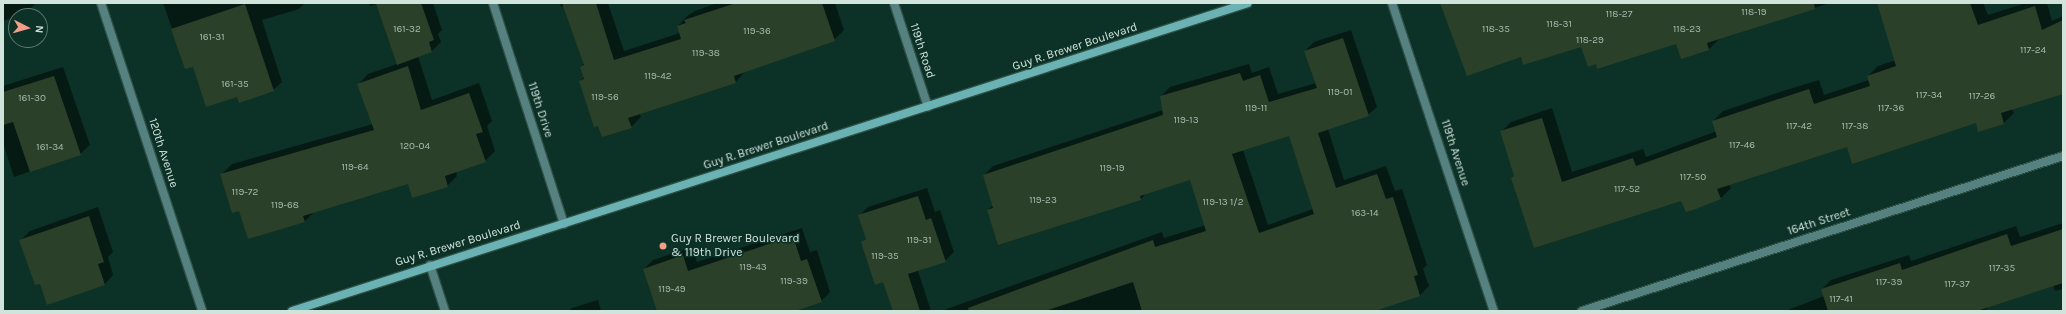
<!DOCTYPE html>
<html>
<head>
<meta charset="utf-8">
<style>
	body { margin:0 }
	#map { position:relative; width:2066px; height:314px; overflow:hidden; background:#0c3126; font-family:Karla,sans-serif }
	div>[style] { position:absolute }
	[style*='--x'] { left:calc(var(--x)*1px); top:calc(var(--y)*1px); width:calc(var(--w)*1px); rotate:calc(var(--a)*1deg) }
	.shadow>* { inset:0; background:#0007 }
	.building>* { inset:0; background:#2b4029 }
	.roads { filter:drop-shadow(1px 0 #2c4e43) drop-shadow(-1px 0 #2c4e43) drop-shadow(0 1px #2c4e43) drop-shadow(0 -1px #2c4e43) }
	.minor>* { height:8px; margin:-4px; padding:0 4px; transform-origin:4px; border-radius:4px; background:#568181 }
	.secondary>* { height:8px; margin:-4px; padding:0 4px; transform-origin:4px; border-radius:4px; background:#6bb2b4 }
	.dots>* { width:11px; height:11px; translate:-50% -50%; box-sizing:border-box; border:2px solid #0c3126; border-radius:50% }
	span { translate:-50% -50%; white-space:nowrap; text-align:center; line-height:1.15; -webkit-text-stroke:3px #0c3126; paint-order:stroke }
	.number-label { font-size:10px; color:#a8bbaf }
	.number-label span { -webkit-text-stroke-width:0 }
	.street-label { font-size:12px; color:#d1e4dc }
	.poi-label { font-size:12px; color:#d1e4dc }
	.left { translate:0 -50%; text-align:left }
	.frame { position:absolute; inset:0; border:4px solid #d1e4dc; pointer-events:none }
	.north { position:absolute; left:8px; top:8px; width:40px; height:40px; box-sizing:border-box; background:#0c3126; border:1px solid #5b796f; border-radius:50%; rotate:96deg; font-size:11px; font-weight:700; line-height:16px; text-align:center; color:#d1e4dc }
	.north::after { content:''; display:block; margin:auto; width:14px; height:18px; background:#f49e8a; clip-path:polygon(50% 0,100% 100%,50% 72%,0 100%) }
</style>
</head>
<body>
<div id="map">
	<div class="shadow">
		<i style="clip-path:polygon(3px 3px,35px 3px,35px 4px,26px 13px,3px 21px)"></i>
		<i style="clip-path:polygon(163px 3px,305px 3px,299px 9px,262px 20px,282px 82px,273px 90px,238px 96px,194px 65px,186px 68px)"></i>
		<i style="clip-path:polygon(369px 3px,433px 3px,442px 30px,438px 34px,441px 42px,432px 51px,418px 56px,432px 100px,479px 83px,492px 121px,487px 126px,495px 151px,485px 161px,456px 171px,457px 176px,447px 186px,408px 182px,315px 211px,305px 221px,248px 238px,240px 210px,221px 175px,232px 164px,373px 124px,358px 85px,368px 74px,397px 64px,377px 4px,370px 6px)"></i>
		<i style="clip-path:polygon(560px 3px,608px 3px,624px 51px,680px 33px,678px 26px,687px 16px,695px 11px,717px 3px,835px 3px,844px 30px,834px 40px,745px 71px,736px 82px,639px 113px,641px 117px,631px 127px,580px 81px,584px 77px,581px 67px,584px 63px,564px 6px,561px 7px)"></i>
		<i style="clip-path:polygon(1442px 3px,1830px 3px,1719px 39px,1709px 49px,1677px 43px,1596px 63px,1582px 45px,1521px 56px)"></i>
		<i style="clip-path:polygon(1878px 3px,1983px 3px,1988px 15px,2026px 3px,2047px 3px,2052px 21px,2063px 16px,2063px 93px,2012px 109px,2014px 113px,2004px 123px,1977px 122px,1848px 146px,1729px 184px,1731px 188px,1721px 198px,1682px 199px,1512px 178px,1515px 175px,1501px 132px,1511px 122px,1552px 108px,1572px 172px,1643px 149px,1646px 157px,1717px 131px,1713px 121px,1723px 111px,1780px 92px,1819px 80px,1824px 95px,1869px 80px,1868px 76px,1878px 66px,1896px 60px)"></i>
		<i style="clip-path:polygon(evenodd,1351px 30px,1377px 107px,1368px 115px,1328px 129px,1344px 180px,1386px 166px,1395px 191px,1402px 189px,1427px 265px,1423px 269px,1429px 286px,1420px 295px,1372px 311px,941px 311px,1162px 232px,1164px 238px,1206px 225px,1191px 179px,1146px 193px,1141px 199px,988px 210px,993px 205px,984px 175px,993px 166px,1163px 110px,1161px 96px,1170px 87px,1249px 64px,1252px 73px,1269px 67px,1278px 94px,1316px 83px,1305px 51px,1314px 42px,1351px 30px,1289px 135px,1313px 209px,1268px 225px,1243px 150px,1289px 135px)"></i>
		<i style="clip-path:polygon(63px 67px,90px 145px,80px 154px,14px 177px,3px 143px,3px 86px)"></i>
		<i style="clip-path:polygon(927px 188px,935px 212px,940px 210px,954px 252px,945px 261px,918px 271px,931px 311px,894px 311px,884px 281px,862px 242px,867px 237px,859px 216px,868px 207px)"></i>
		<i style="clip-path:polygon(98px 207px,113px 252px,108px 257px,113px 275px,104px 285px,21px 240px,30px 231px)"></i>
		<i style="clip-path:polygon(2063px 223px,2063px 289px,2055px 291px,2053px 285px,1989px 306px,1985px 311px,1785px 311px,1824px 296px,1822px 289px,1831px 280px,1909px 255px,1911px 261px,2016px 226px,2020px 237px)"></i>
		<i style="clip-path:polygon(802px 228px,810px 252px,817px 250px,830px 292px,821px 301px,791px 311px,658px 311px,644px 269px,653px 260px,692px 247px,697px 262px)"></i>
		<i style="clip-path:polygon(598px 300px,601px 311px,569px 311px,572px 308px)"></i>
	</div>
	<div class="building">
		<i style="clip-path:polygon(376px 3px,421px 3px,434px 40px,429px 42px,432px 52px,397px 65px)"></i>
		<i style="clip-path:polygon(562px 3px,596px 3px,614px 60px,681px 39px,677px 26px,686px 23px,684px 20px,736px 3px,822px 3px,835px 41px,734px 76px,736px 83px,628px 118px,632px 128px,602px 137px,598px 126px,594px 127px,579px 81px,584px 79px,580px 67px,584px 65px)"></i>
		<i style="clip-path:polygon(1440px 3px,1814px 3px,1815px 9px,1707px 43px,1709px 50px,1681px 59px,1676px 44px,1597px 69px,1596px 64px,1588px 67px,1581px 47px,1523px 65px,1521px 57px,1467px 76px)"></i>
		<i style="clip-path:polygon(1877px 3px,1970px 3px,1978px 25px,2035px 6px,2042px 30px,2063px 20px,2063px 94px,2001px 113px,2004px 124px,1978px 132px,1976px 123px,1852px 164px,1847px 147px,1717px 189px,1721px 199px,1693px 210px,1686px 212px,1681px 201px,1534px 248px,1511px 178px,1514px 176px,1500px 131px,1542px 118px,1562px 182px,1633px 158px,1636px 166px,1717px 137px,1712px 121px,1809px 89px,1814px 104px,1870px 86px,1867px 76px,1896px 66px)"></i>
		<i style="clip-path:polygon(245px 4px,274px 91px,239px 103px,237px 97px,206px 107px,193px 67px,185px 69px,171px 29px)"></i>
		<i style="clip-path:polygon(evenodd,1343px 38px,1369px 116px,1318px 133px,1336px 188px,1377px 174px,1386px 199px,1393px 197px,1418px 275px,1414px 276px,1420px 296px,1375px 311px,1142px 311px,1133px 282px,1045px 311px,969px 311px,968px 308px,1153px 240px,1155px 247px,1206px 231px,1190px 180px,1140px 196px,1141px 200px,998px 245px,987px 210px,993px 208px,983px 175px,1163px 115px,1160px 96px,1240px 73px,1243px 81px,1260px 75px,1269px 102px,1317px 88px,1304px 51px,1343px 38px,1289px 136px,1314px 214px,1259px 233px,1232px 154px,1289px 136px)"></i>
		<i style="clip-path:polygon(408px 66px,421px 110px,469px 93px,483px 132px,476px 134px,486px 162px,445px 176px,448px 187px,412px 198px,408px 184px,303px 216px,305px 222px,248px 239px,239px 211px,232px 213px,220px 174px,374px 130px,357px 84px)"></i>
		<i style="clip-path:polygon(54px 76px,81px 155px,30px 172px,13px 122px,3px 125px,3px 92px)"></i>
		<i style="clip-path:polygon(918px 196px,926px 220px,931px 218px,946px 262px,908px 274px,920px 311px,893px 311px,883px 282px,875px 285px,861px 242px,866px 239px,858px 215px)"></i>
		<i style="clip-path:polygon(89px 216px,104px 262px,98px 264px,105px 285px,47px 305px,40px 284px,35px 285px,19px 240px)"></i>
		<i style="clip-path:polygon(2063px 229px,2063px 283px,1977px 311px,1828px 311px,1821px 289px,1900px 263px,1902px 270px,2007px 234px,2011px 246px)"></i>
		<i style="clip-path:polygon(793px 236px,801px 261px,807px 259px,822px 302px,795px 311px,657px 311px,643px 269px,683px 255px,688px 271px)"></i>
	</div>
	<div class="roads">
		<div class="minor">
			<i style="--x:101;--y:3;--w:324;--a:71.8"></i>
			<i style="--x:493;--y:3;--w:232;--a:72.2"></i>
			<i style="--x:894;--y:3;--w:109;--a:71.9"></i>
			<i style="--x:1392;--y:3;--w:324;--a:71.7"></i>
			<i style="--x:430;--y:265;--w:48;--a:71.9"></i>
			<i style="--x:1582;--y:311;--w:505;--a:-17.86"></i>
		</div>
		<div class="secondary">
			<i style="--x:292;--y:311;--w:1004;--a:-17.86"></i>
		</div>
	</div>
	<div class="dots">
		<i style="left:663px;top:246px;background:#f49e8a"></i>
	</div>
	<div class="number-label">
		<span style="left:1754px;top:13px">118-19</span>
		<span style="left:1619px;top:15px">118-27</span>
		<span style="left:1559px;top:25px">118-31</span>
		<span style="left:407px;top:30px">161-32</span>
		<span style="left:1496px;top:30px">118-35</span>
		<span style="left:1687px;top:30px">118-23</span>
		<span style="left:757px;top:32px">119-36</span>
		<span style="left:212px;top:38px">161-31</span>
		<span style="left:1590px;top:41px">118-29</span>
		<span style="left:2033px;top:51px">117-24</span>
		<span style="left:706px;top:54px">119-38</span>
		<span style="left:658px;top:77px">119-42</span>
		<span style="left:235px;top:85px">161-35</span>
		<span style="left:1340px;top:93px">119-01</span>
		<span style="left:1929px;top:96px">117-34</span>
		<span style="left:1982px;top:97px">117-26</span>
		<span style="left:605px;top:98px">119-56</span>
		<span style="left:32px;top:99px">161-30</span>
		<span style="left:1256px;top:109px">119-11</span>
		<span style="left:1891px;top:109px">117-36</span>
		<span style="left:1186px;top:121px">119-13</span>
		<span style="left:1799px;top:127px">117-42</span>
		<span style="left:1855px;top:127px">117-38</span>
		<span style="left:1742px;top:146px">117-46</span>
		<span style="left:415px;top:147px">120-04</span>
		<span style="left:50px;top:148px">161-34</span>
		<span style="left:355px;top:168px">119-64</span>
		<span style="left:1112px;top:169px">119-19</span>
		<span style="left:1693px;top:178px">117-50</span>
		<span style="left:1627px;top:190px">117-52</span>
		<span style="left:245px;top:193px">119-72</span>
		<span style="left:1043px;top:201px">119-23</span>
		<span style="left:1223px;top:203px">119-13 1/2</span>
		<span style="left:285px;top:206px">119-68</span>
		<span style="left:1365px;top:214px">163-14</span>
		<span style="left:919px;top:241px">119-31</span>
		<span style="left:885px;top:257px">119-35</span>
		<span style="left:753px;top:268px">119-43</span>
		<span style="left:2002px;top:269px">117-35</span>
		<span style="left:794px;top:282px">119-39</span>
		<span style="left:1889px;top:283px">117-39</span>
		<span style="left:1957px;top:285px">117-37</span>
		<span style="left:672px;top:290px">119-49</span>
		<span style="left:1841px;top:300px">117-41</span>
	</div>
	<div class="street-label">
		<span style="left:1075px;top:47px;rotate:-18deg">Guy R. Brewer Boulevard</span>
		<span style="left:922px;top:51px;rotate:72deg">119th Road</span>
		<span style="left:540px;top:110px;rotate:72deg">119th Drive</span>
		<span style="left:766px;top:146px;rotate:-18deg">Guy R. Brewer Boulevard</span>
		<span style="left:163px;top:153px;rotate:72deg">120th Avenue</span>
		<span style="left:1455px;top:153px;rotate:72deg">119th Avenue</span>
		<span style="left:1819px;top:222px;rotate:-18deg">164th Street</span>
		<span style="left:458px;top:244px;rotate:-17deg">Guy R. Brewer Boulevard</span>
	</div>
	<div class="poi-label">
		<span class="left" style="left:671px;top:246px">Guy R Brewer Boulevard<br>&amp; 119th Drive</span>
	</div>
	<div class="frame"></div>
	<div class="north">N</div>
</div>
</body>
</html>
